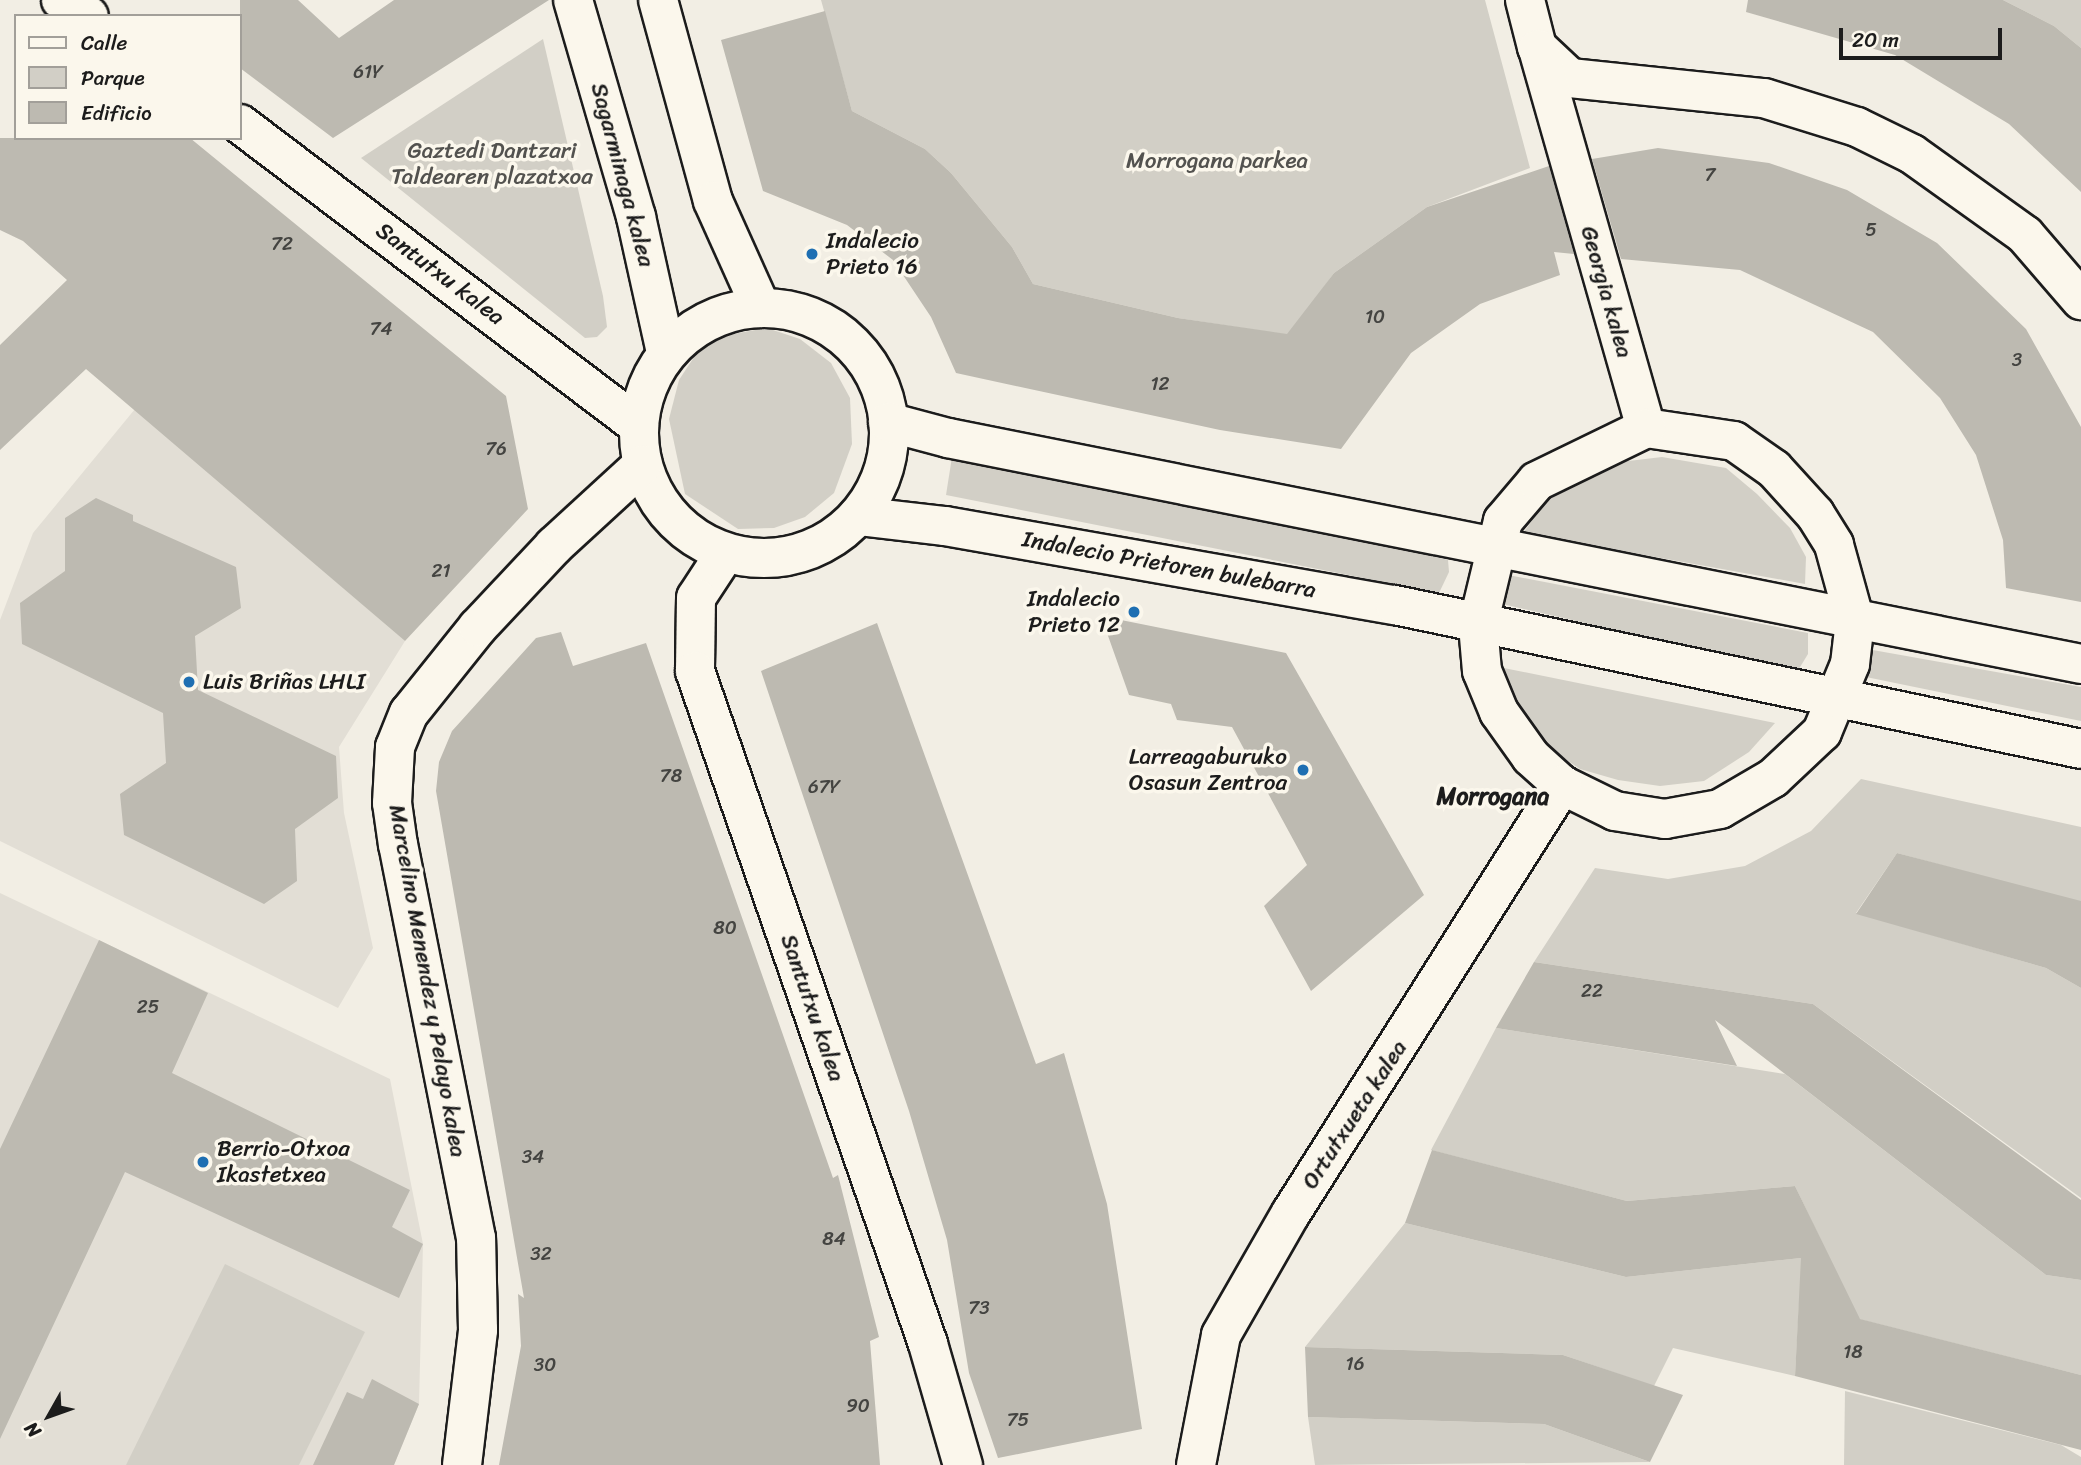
<!DOCTYPE html>
<html>
<head>
<meta charset="utf-8">
<style>
	body { margin:0 }
	#map { position:relative; width:2081px; height:1465px; overflow:hidden; background:#f2eee4; font-family:Sriracha,sans-serif }
	div>[style] { position:absolute }
	[style*='--x'] { left:calc(var(--x)*1px); top:calc(var(--y)*1px); width:calc(var(--w)*1px); rotate:calc(var(--a)*1deg) }
	.built>* { inset:0; background:#e2ded5 }
	.green>* { inset:0; background:#d2cfc6 }
	.building>* { inset:0; background:#bdbab1 }
	.roads { filter:drop-shadow(2px 0 #1c1c1c) drop-shadow(-2px 0 #1c1c1c) drop-shadow(0 2px #1c1c1c) drop-shadow(0 -2px #1c1c1c) }
	.minor>* { height:38px; margin:-19px; padding:0 19px; transform-origin:19px; border-radius:19px; background:#fbf7ec }
	.minor>.ring { margin:-19px; padding:0; box-sizing:content-box; background:none; border:38px solid #fbf7ec; border-radius:50% }
	.dots>* { width:19px; height:19px; translate:-50% -50%; box-sizing:border-box; border:4px solid #fbf7ec; border-radius:50% }
	span { translate:-50% -50%; white-space:nowrap; text-align:center; line-height:1.15; -webkit-text-stroke:7px #fbf7ec; paint-order:stroke }
	.number-label { font-size:19px; color:#444441 }
	.number-label span { -webkit-text-stroke-width:0 }
	.park-label { font-size:23px; color:#53524f }
	.street-label { font-size:23px; color:#1c1c1c }
	.poi-label { font-size:23px; color:#1c1c1c }
	.left { translate:0 -50%; text-align:left }
	.right { translate:-100% -50%; text-align:right }
	.neighbourhood-label { font-size:24px; color:#1c1c1c; font-weight:700 }
	.legend { position:absolute; left:14px; top:14px; width:228px; height:126px; box-sizing:border-box; background:#fbf7ec; border:2px solid #a29f99; margin:0; padding:9px 12px; list-style:none; font-size:21px; color:#1c1c1c }
	.legend li { display:flex; align-items:center; gap:14px; height:35px }
	.legend b { width:35px; border:2px solid #a29f99 }
	.north { position:absolute; left:14px; top:1381px; width:70px; height:70px; -webkit-text-stroke:5px #fbf7ec; paint-order:stroke; rotate:230deg; font-size:19px; font-weight:700; line-height:28px; text-align:center; color:#1c1c1c }
	.north::after { content:''; display:block; margin:auto; width:24px; height:32px; background:#1c1c1c; clip-path:polygon(50% 0,100% 100%,50% 72%,0 100%) }
	.scale { position:absolute; left:1839px; top:28px; width:163px; height:32px; box-sizing:border-box; border:4px solid #1c1c1c; border-top:0; padding-left:9px; font-size:21px; line-height:24px; white-space:nowrap; color:#1c1c1c; -webkit-text-stroke:5px #fbf7ec; paint-order:stroke }
</style>
</head>
<body>
<div id="map">
	<div class="built">
		<i style="clip-path:polygon(135px 409px,405px 641px,339px 747px,344px 813px,373px 948px,338px 1008px,0 841px,0 620px,33px 533px)"></i>
		<i style="clip-path:polygon(0 893px,390px 1079px,423px 1244px,419px 1404px,394px 1465px,0 1465px)"></i>
	</div>
	<div class="green">
		<i style="clip-path:polygon(821px 0,1485px 0,1530px 168px,1427px 207px,1334px 273px,1289px 335px,1178px 318px,1033px 284px,1012px 247px,951px 173px,925px 149px,852px 111px)"></i>
		<i style="clip-path:polygon(2003px 0,2081px 0,2081px 48px,2054px 26px)"></i>
		<i style="clip-path:polygon(543px 39px,603px 296px,607px 327px,597px 337px,585px 338px,361px 158px)"></i>
		<i style="clip-path:polygon(767px 328px,800px 339px,831px 363px,850px 398px,852px 444px,834px 493px,805px 517px,774px 528px,738px 529px,685px 494px,669px 419px,679px 380px,698px 351px,721px 336px)"></i>
		<i style="clip-path:polygon(952px 457px,1392px 547px,1448px 560px,1449px 572px,1439px 593px,946px 495px)"></i>
		<i style="clip-path:polygon(1662px 457px,1726px 468px,1757px 494px,1790px 528px,1806px 557px,1805px 584px,1523px 533px,1545px 503px,1581px 477px,1620px 462px)"></i>
		<i style="clip-path:polygon(1503px 574px,1808px 633px,1808px 654px,1797px 672px,1498px 603px)"></i>
		<i style="clip-path:polygon(1867px 649px,2081px 687px,2081px 721px,1866px 677px,1861px 675px)"></i>
		<i style="clip-path:polygon(1494px 666px,1775px 723px,1749px 752px,1704px 781px,1660px 786px,1618px 780px,1580px 769px,1543px 744px)"></i>
		<i style="clip-path:polygon(1861px 779px,2081px 827px,2081px 903px,1897px 853px,1856px 913px,2046px 968px,2081px 988px,2081px 1198px,1813px 1004px,1534px 962px,1595px 868px,1668px 879px,1745px 866px,1811px 831px)"></i>
		<i style="clip-path:polygon(1496px 1028px,1785px 1074px,2046px 1275px,2081px 1280px,2081px 1375px,1799px 1304px,1795px 1376px,1673px 1348px,1654px 1386px,1563px 1355px,1305px 1347px,1405px 1223px,1626px 1277px,1828px 1255px,1795px 1186px,1627px 1201px,1431px 1150px)"></i>
		<i style="clip-path:polygon(225px 1264px,365px 1332px,299px 1465px,126px 1465px)"></i>
		<i style="clip-path:polygon(1845px 1391px,2061px 1445px,2081px 1457px,2081px 1465px,1844px 1465px)"></i>
		<i style="clip-path:polygon(1308px 1417px,1544px 1424px,1650px 1462px,1315px 1465px)"></i>
	</div>
	<div class="building">
		<i style="clip-path:polygon(240px 0,298px 0,339px 38px,394px 0,549px 0,333px 138px,240px 68px)"></i>
		<i style="clip-path:polygon(1748px 0,2003px 0,2054px 26px,2081px 48px,2081px 192px,2009px 124px,1895px 55px,1746px 12px)"></i>
		<i style="clip-path:polygon(825px 11px,852px 111px,925px 149px,951px 173px,1012px 247px,1033px 284px,1178px 318px,1287px 334px,1334px 273px,1427px 207px,1549px 166px,1574px 254px,1554px 252px,1560px 275px,1480px 304px,1411px 353px,1341px 449px,1220px 430px,956px 373px,931px 317px,893px 260px,847px 225px,763px 191px,721px 40px)"></i>
		<i style="clip-path:polygon(0 138px,190px 138px,506px 396px,528px 509px,405px 641px,86px 369px,0 450px,0 345px,67px 280px,23px 241px,0 230px)"></i>
		<i style="clip-path:polygon(1658px 148px,1769px 163px,1847px 190px,1937px 243px,2026px 329px,2081px 427px,2081px 602px,2006px 588px,2003px 540px,1976px 455px,1940px 398px,1873px 332px,1740px 270px,1621px 259px,1592px 159px)"></i>
		<i style="clip-path:polygon(96px 498px,133px 515px,133px 521px,236px 567px,241px 608px,195px 636px,198px 690px,336px 756px,338px 798px,295px 829px,297px 881px,264px 904px,124px 835px,120px 794px,166px 763px,163px 713px,22px 644px,20px 603px,65px 571px,65px 518px)"></i>
		<i style="clip-path:polygon(1101px 616px,1286px 653px,1424px 895px,1311px 991px,1264px 906px,1307px 865px,1232px 727px,1177px 720px,1171px 704px,1129px 695px)"></i>
		<i style="clip-path:polygon(877px 623px,1036px 1064px,1064px 1053px,1107px 1204px,1142px 1429px,998px 1458px,969px 1373px,947px 1240px,909px 1111px,761px 671px)"></i>
		<i style="clip-path:polygon(561px 632px,573px 666px,646px 643px,833px 1178px,838px 1175px,879px 1337px,870px 1341px,880px 1465px,499px 1465px,521px 1346px,518px 1294px,524px 1298px,436px 791px,439px 762px,452px 731px,536px 638px)"></i>
		<i style="clip-path:polygon(1897px 853px,2081px 901px,2081px 988px,2046px 968px,1856px 914px)"></i>
		<i style="clip-path:polygon(99px 940px,208px 993px,172px 1073px,410px 1190px,392px 1227px,423px 1244px,399px 1298px,125px 1172px,0 1439px,0 1149px)"></i>
		<i style="clip-path:polygon(1534px 962px,1813px 1004px,2081px 1200px,2081px 1280px,2046px 1275px,1715px 1020px,1737px 1066px,1496px 1028px)"></i>
		<i style="clip-path:polygon(1432px 1150px,1627px 1201px,1795px 1186px,1860px 1319px,2081px 1375px,2081px 1450px,1795px 1376px,1801px 1258px,1626px 1277px,1405px 1223px)"></i>
		<i style="clip-path:polygon(1305px 1347px,1563px 1355px,1683px 1395px,1650px 1462px,1544px 1424px,1308px 1417px)"></i>
		<i style="clip-path:polygon(372px 1379px,419px 1404px,394px 1465px,313px 1465px,347px 1392px,363px 1399px)"></i>
	</div>
	<div class="roads">
		<div class="minor">
			<i style="--x:61;--y:0;--w:32;--a:30"></i>
			<i style="--x:573;--y:0;--w:226;--a:73.8"></i>
			<i style="--x:636;--y:217;--w:138;--a:77.5"></i>
			<i style="--x:658;--y:0;--w:208;--a:74.7"></i>
			<i style="--x:713;--y:201;--w:117;--a:65.8"></i>
			<i style="--x:1525;--y:0;--w:49;--a:75.7"></i>
			<i style="--x:1537;--y:47;--w:45;--a:43.2"></i>
			<i style="--x:1570;--y:78;--w:195;--a:5.9"></i>
			<i style="--x:1764;--y:98;--w:97;--a:17.3"></i>
			<i style="--x:1857;--y:127;--w:61;--a:26.1"></i>
			<i style="--x:1912;--y:154;--w:139;--a:35.6"></i>
			<i style="--x:2025;--y:235;--w:86;--a:49.3"></i>
			<i style="--x:1538;--y:49;--w:394;--a:74.1"></i>
			<i style="--x:240;--y:124;--w:500;--a:37.12"></i>
			<i class="ring" style="left:639px;top:308px;width:212px;height:212px"></i>
			<i style="--x:888;--y:422;--w:62;--a:14.9"></i>
			<i style="--x:948;--y:438;--w:1155;--a:11.28"></i>
			<i style="--x:1646;--y:428;--w:89;--a:8.4"></i>
			<i style="--x:1734;--y:441;--w:49;--a:35"></i>
			<i style="--x:1774;--y:469;--w:61;--a:47.7"></i>
			<i style="--x:1815;--y:514;--w:36;--a:58"></i>
			<i style="--x:1834;--y:545;--w:79;--a:74.6"></i>
			<i style="--x:1855;--y:621;--w:43;--a:96.6"></i>
			<i style="--x:1850;--y:664;--w:74;--a:112.4"></i>
			<i style="--x:1822;--y:732;--w:67;--a:136.8"></i>
			<i style="--x:1773;--y:778;--w:61;--a:149.7"></i>
			<i style="--x:1720;--y:809;--w:56;--a:169.7"></i>
			<i style="--x:1665;--y:819;--w:51;--a:-170.9"></i>
			<i style="--x:1615;--y:811;--w:59;--a:-153.9"></i>
			<i style="--x:1562;--y:785;--w:42;--a:-137.9"></i>
			<i style="--x:1531;--y:757;--w:55;--a:-125.4"></i>
			<i style="--x:1499;--y:712;--w:44;--a:-112.5"></i>
			<i style="--x:1482;--y:671;--w:46;--a:-95"></i>
			<i style="--x:1478;--y:625;--w:107;--a:-76.5"></i>
			<i style="--x:1503;--y:521;--w:52;--a:-49.6"></i>
			<i style="--x:1537;--y:481;--w:121;--a:-25.9"></i>
			<i style="--x:858;--y:516;--w:88;--a:6.6"></i>
			<i style="--x:945;--y:526;--w:457;--a:10"></i>
			<i style="--x:1395;--y:605;--w:701;--a:11.85"></i>
			<i style="--x:724;--y:555;--w:51;--a:123.1"></i>
			<i style="--x:696;--y:598;--w:73;--a:90.8"></i>
			<i style="--x:695;--y:671;--w:712;--a:70.9"></i>
			<i style="--x:928;--y:1344;--w:126;--a:73.9"></i>
			<i style="--x:462;--y:1465;--w:136;--a:-83.2"></i>
			<i style="--x:478;--y:1330;--w:92;--a:-91.2"></i>
			<i style="--x:476;--y:1238;--w:401;--a:-101.2"></i>
			<i style="--x:398;--y:845;--w:42;--a:-98.1"></i>
			<i style="--x:392;--y:803;--w:56;--a:-86.9"></i>
			<i style="--x:395;--y:747;--w:37;--a:-68"></i>
			<i style="--x:409;--y:713;--w:110;--a:-51.3"></i>
			<i style="--x:478;--y:627;--w:111;--a:-46.8"></i>
			<i style="--x:554;--y:546;--w:120;--a:-42.6"></i>
			<i style="--x:1196;--y:1465;--w:132;--a:-79.1"></i>
			<i style="--x:1221;--y:1335;--w:141;--a:-60.2"></i>
			<i style="--x:1291;--y:1213;--w:507;--a:-57.66"></i>
		</div>
	</div>
	<div class="dots">
		<i style="left:812px;top:254px;background:#1f6fb2"></i>
		<i style="left:1134px;top:612px;background:#1f6fb2"></i>
		<i style="left:189px;top:682px;background:#1f6fb2"></i>
		<i style="left:1303px;top:770px;background:#1f6fb2"></i>
		<i style="left:203px;top:1162px;background:#1f6fb2"></i>
	</div>
	<div class="number-label">
		<span style="left:368px;top:72px">61Y</span>
		<span style="left:1710px;top:175px">7</span>
		<span style="left:1871px;top:230px">5</span>
		<span style="left:282px;top:244px">72</span>
		<span style="left:1375px;top:317px">10</span>
		<span style="left:381px;top:329px">74</span>
		<span style="left:2017px;top:360px">3</span>
		<span style="left:1160px;top:384px">12</span>
		<span style="left:496px;top:449px">76</span>
		<span style="left:441px;top:571px">21</span>
		<span style="left:671px;top:776px">78</span>
		<span style="left:824px;top:787px">67Y</span>
		<span style="left:725px;top:928px">80</span>
		<span style="left:1592px;top:991px">22</span>
		<span style="left:148px;top:1007px">25</span>
		<span style="left:533px;top:1157px">34</span>
		<span style="left:834px;top:1239px">84</span>
		<span style="left:541px;top:1254px">32</span>
		<span style="left:979px;top:1308px">73</span>
		<span style="left:1853px;top:1352px">18</span>
		<span style="left:1355px;top:1364px">16</span>
		<span style="left:545px;top:1365px">30</span>
		<span style="left:858px;top:1406px">90</span>
		<span style="left:1018px;top:1420px">75</span>
	</div>
	<div class="park-label">
		<span style="left:492px;top:164px">Gaztedi Dantzari<br>Taldearen plazatxoa</span>
		<span style="left:1217px;top:161px">Morrogana parkea</span>
	</div>
	<div class="street-label">
		<span style="left:622px;top:175px;rotate:75deg">Sagarminaga kalea</span>
		<span style="left:440px;top:274px;rotate:37deg">Santutxu kalea</span>
		<span style="left:1606px;top:292px;rotate:74deg">Georgia kalea</span>
		<span style="left:1169px;top:565px;rotate:10deg">Indalecio Prietoren bulebarra</span>
		<span style="left:427px;top:981px;rotate:80deg">Marcelino Menendez y Pelayo kalea</span>
		<span style="left:812px;top:1008px;rotate:71deg">Santutxu kalea</span>
		<span style="left:1355px;top:1115px;rotate:-57deg">Ortutxueta kalea</span>
	</div>
	<div class="poi-label">
		<span class="left" style="left:826px;top:254px">Indalecio<br>Prieto 16</span>
		<span class="right" style="left:1120px;top:612px">Indalecio<br>Prieto 12</span>
		<span class="left" style="left:203px;top:682px">Luis Briñas LHLI</span>
		<span class="right" style="left:1287px;top:770px">Larreagaburuko<br>Osasun Zentroa</span>
		<span class="left" style="left:217px;top:1162px">Berrio-Otxoa<br>Ikastetxea</span>
	</div>
	<div class="neighbourhood-label">
		<span style="left:1493px;top:797px">Morrogana</span>
	</div>
	<ul class="legend">
	<li><b style="height:9px;background:#fbf7ec"></b>Calle</li>
	<li><b style="height:19px;background:#d2cfc6"></b>Parque</li>
	<li><b style="height:19px;background:#bdbab1"></b>Edificio</li>
	</ul>
	<div class="north">N</div>
	<div class="scale">20 m</div>
</div>
</body>
</html>
